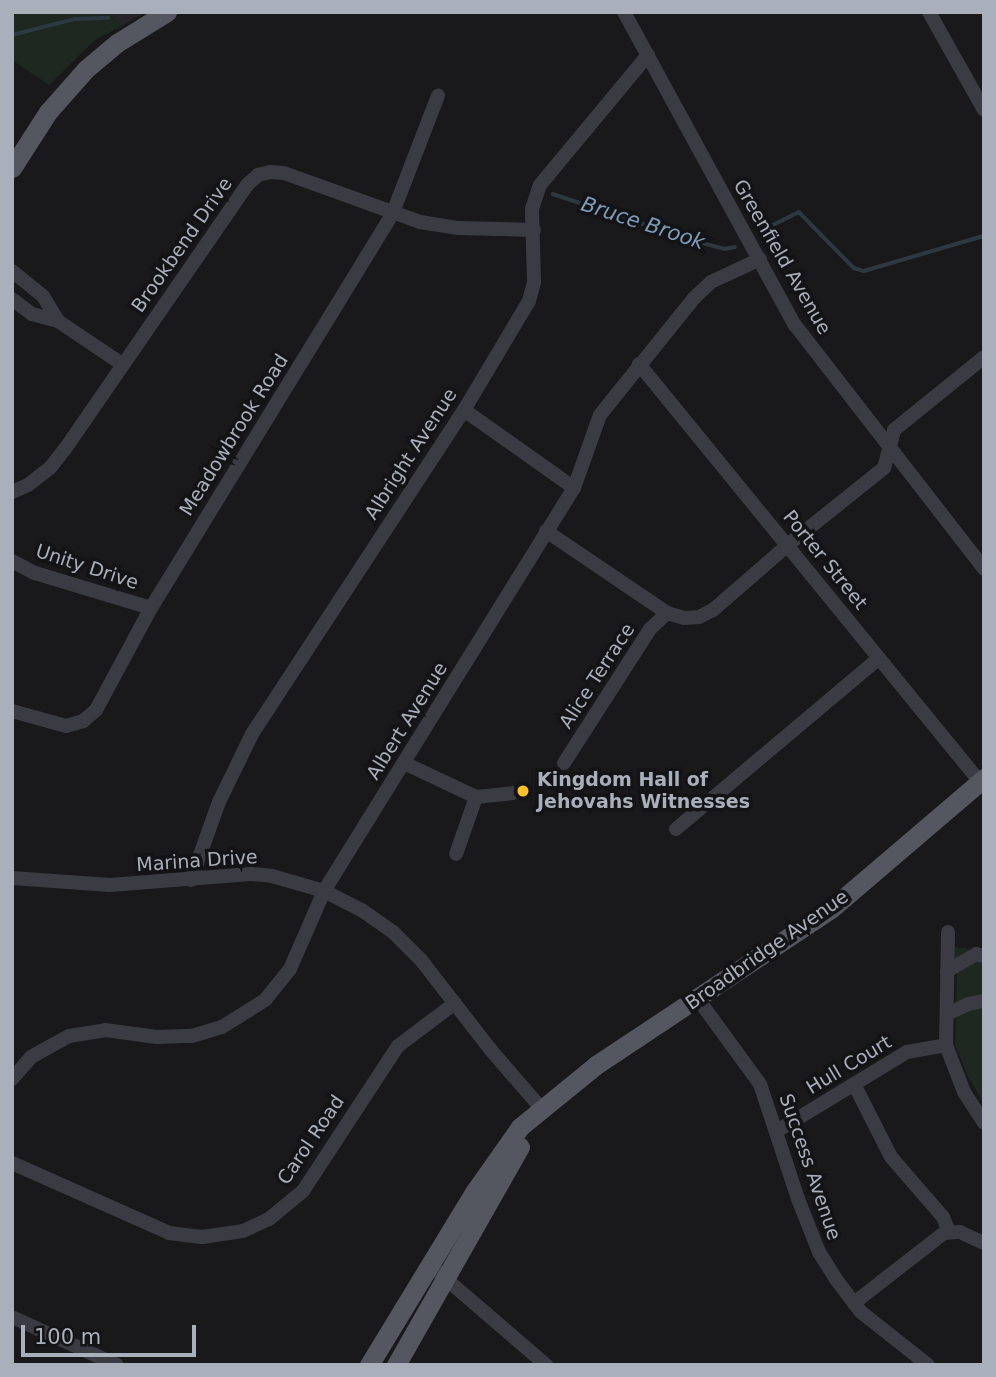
<!DOCTYPE html>
<html>
<head>
<meta charset="utf-8">
<style>
	body { margin:0 }
	#map { position:relative; width:996px; height:1377px; overflow:hidden; background:#19191c; font-family:"DejaVu Sans",sans-serif }
	div>[style] { position:absolute }
	[style*='--x'] { left:calc(var(--x)*1px); top:calc(var(--y)*1px); width:calc(var(--w)*1px); rotate:calc(var(--a)*1deg) }
	.built>* { inset:0; background:#252529 }
	.green>* { inset:0; background:#1e2720 }
	.stream>* { height:3.5px; margin:-1.75px; padding:0 1.75px; transform-origin:1.75px; border-radius:1.75px; background:#2d3841 }
	.minor>* { height:14px; margin:-7px; padding:0 7px; transform-origin:7px; border-radius:7px; background:#3b3c43 }
	.major>* { height:19px; margin:-9.5px; padding:0 9.5px; transform-origin:9.5px; border-radius:9.5px; background:#555760 }
	.dots>* { width:19px; height:19px; translate:-50% -50%; box-sizing:border-box; border:4px solid #141417; border-radius:50% }
	span { translate:-50% -50%; white-space:nowrap; text-align:center; line-height:1.15; -webkit-text-stroke:7px #141417; paint-order:stroke }
	.street-label { font-size:19px; color:#aaafbc }
	.poi-label { font-size:19px; color:#aaafbc; font-weight:700 }
	.left { translate:0 -50%; text-align:left }
	.water-label { font-size:21px; color:#7e9cba; font-style:italic }
	.frame { position:absolute; inset:0; border:14px solid #aaafbc; pointer-events:none }
	.scale { position:absolute; left:21px; top:1325px; width:175px; height:32px; box-sizing:border-box; border:4px solid #aaafbc; border-top:0; padding-left:9px; font-size:21px; line-height:24px; white-space:nowrap; color:#aaafbc; -webkit-text-stroke:5px #141417; paint-order:stroke }
</style>
</head>
<body>
<div id="map">
	<div class="built">
		<i style="clip-path:polygon(105px 12px,146px 12px,122px 26px)"></i>
	</div>
	<div class="green">
		<i style="clip-path:polygon(12px 12px,105px 12px,122px 26px,95px 40px,49px 85px,12px 60px)"></i>
		<i style="clip-path:polygon(953px 947px,984px 951px,984px 1104px,967px 1075px,955px 1044px,957px 973px)"></i>
	</div>
	<div class="stream">
		<i style="--x:12;--y:35;--w:65;--a:-14.3"></i>
		<i style="--x:75;--y:19;--w:33;--a:-2"></i>
		<i style="--x:553;--y:194;--w:150;--a:18.3"></i>
		<i style="--x:695;--y:241;--w:30;--a:15"></i>
		<i style="--x:724;--y:249;--w:11;--a:-10"></i>
		<i style="--x:763;--y:230;--w:40;--a:-26.6"></i>
		<i style="--x:799;--y:212;--w:78;--a:45.5"></i>
		<i style="--x:854;--y:268;--w:10;--a:17"></i>
		<i style="--x:864;--y:271;--w:125;--a:-16.3"></i>
	</div>
	<div class="minor">
		<i style="--x:624;--y:12;--w:357;--a:61.4"></i>
		<i style="--x:795;--y:325;--w:309;--a:52.2"></i>
		<i style="--x:929;--y:12;--w:112;--a:60.7"></i>
		<i style="--x:12;--y:271;--w:40;--a:39"></i>
		<i style="--x:43;--y:296;--w:29;--a:59"></i>
		<i style="--x:12;--y:299;--w:25;--a:37"></i>
		<i style="--x:32;--y:314;--w:27;--a:15"></i>
		<i style="--x:58;--y:321;--w:77;--a:33.9"></i>
		<i style="--x:639;--y:364;--w:539;--a:50.79"></i>
		<i style="--x:464;--y:410;--w:135;--a:35.3"></i>
		<i style="--x:12;--y:492;--w:17;--a:-24"></i>
		<i style="--x:28;--y:485;--w:28;--a:-38"></i>
		<i style="--x:50;--y:468;--w:24;--a:-52"></i>
		<i style="--x:65;--y:449;--w:321;--a:-55.4"></i>
		<i style="--x:247;--y:185;--w:15;--a:-42"></i>
		<i style="--x:258;--y:175;--w:12;--a:-14"></i>
		<i style="--x:270;--y:172;--w:14;--a:4"></i>
		<i style="--x:284;--y:173;--w:145;--a:19.8"></i>
		<i style="--x:420;--y:222;--w:39;--a:9"></i>
		<i style="--x:459;--y:228;--w:75;--a:1.5"></i>
		<i style="--x:546;--y:531;--w:146;--a:34.1"></i>
		<i style="--x:667;--y:613;--w:18;--a:16"></i>
		<i style="--x:684;--y:618;--w:15;--a:-4"></i>
		<i style="--x:699;--y:617;--w:16;--a:-27"></i>
		<i style="--x:713;--y:610;--w:101;--a:-41"></i>
		<i style="--x:789;--y:544;--w:122;--a:-38.7"></i>
		<i style="--x:884;--y:468;--w:39;--a:-75"></i>
		<i style="--x:894;--y:430;--w:116;--a:-39"></i>
		<i style="--x:12;--y:561;--w:26;--a:28"></i>
		<i style="--x:35;--y:573;--w:121;--a:16.8"></i>
		<i style="--x:12;--y:711;--w:56;--a:15.5"></i>
		<i style="--x:66;--y:726;--w:18;--a:-16"></i>
		<i style="--x:83;--y:721;--w:17;--a:-40"></i>
		<i style="--x:96;--y:710;--w:116;--a:-61.7"></i>
		<i style="--x:151;--y:608;--w:461;--a:-58.5"></i>
		<i style="--x:392;--y:215;--w:128;--a:-68.9"></i>
		<i style="--x:404;--y:763;--w:80;--a:25.3"></i>
		<i style="--x:476;--y:797;--w:60;--a:109.3"></i>
		<i style="--x:564;--y:763;--w:159;--a:-57.3"></i>
		<i style="--x:650;--y:629;--w:23;--a:-43"></i>
		<i style="--x:476;--y:797;--w:37;--a:-6"></i>
		<i style="--x:676;--y:829;--w:265;--a:-40.1"></i>
		<i style="--x:12;--y:878;--w:98;--a:4.1"></i>
		<i style="--x:110;--y:885;--w:141;--a:-4.5"></i>
		<i style="--x:251;--y:874;--w:21;--a:5"></i>
		<i style="--x:272;--y:876;--w:54;--a:16.1"></i>
		<i style="--x:324;--y:891;--w:44;--a:27.1"></i>
		<i style="--x:363;--y:911;--w:37;--a:35"></i>
		<i style="--x:393;--y:932;--w:40;--a:45"></i>
		<i style="--x:421;--y:960;--w:113;--a:52.2"></i>
		<i style="--x:490;--y:1049;--w:78;--a:49.2"></i>
		<i style="--x:191;--y:880;--w:83;--a:-70.3"></i>
		<i style="--x:219;--y:802;--w:76;--a:-64.1"></i>
		<i style="--x:252;--y:734;--w:387;--a:-56.8"></i>
		<i style="--x:464;--y:410;--w:127;--a:-59.2"></i>
		<i style="--x:529;--y:301;--w:20;--a:-75"></i>
		<i style="--x:534;--y:282;--w:73;--a:-91.6"></i>
		<i style="--x:532;--y:209;--w:25;--a:-72"></i>
		<i style="--x:540;--y:185;--w:169;--a:-50.3"></i>
		<i style="--x:948;--y:932;--w:113;--a:91"></i>
		<i style="--x:946;--y:1045;--w:50;--a:69"></i>
		<i style="--x:964;--y:1092;--w:37;--a:57"></i>
		<i style="--x:947;--y:971;--w:34;--a:-30"></i>
		<i style="--x:976;--y:954;--w:8;--a:14"></i>
		<i style="--x:698;--y:999;--w:105;--a:53.9"></i>
		<i style="--x:760;--y:1084;--w:121;--a:71.7"></i>
		<i style="--x:798;--y:1199;--w:57;--a:68.4"></i>
		<i style="--x:819;--y:1252;--w:31;--a:58"></i>
		<i style="--x:835;--y:1278;--w:43;--a:52.6"></i>
		<i style="--x:861;--y:1312;--w:85;--a:38.3"></i>
		<i style="--x:947;--y:1014;--w:23;--a:-25"></i>
		<i style="--x:968;--y:1004;--w:16;--a:-11"></i>
		<i style="--x:12;--y:1079;--w:29;--a:-49"></i>
		<i style="--x:31;--y:1057;--w:43;--a:-28.9"></i>
		<i style="--x:69;--y:1036;--w:36;--a:-9"></i>
		<i style="--x:105;--y:1030;--w:52;--a:7.7"></i>
		<i style="--x:157;--y:1037;--w:35;--a:-2"></i>
		<i style="--x:192;--y:1036;--w:31;--a:-17"></i>
		<i style="--x:222;--y:1027;--w:51;--a:-32.1"></i>
		<i style="--x:265;--y:1000;--w:40;--a:-51"></i>
		<i style="--x:290;--y:969;--w:85;--a:-66.4"></i>
		<i style="--x:324;--y:891;--w:474;--a:-58.2"></i>
		<i style="--x:574;--y:488;--w:77;--a:-70.4"></i>
		<i style="--x:600;--y:415;--w:150;--a:-51.2"></i>
		<i style="--x:694;--y:298;--w:23;--a:-43"></i>
		<i style="--x:711;--y:282;--w:54;--a:-25.1"></i>
		<i style="--x:854;--y:1084;--w:82;--a:63.1"></i>
		<i style="--x:891;--y:1157;--w:79;--a:49.1"></i>
		<i style="--x:943;--y:1217;--w:16;--a:68"></i>
		<i style="--x:777;--y:1131;--w:152;--a:-31.3"></i>
		<i style="--x:907;--y:1052;--w:40;--a:-10"></i>
		<i style="--x:12;--y:1163;--w:172;--a:24"></i>
		<i style="--x:169;--y:1233;--w:33;--a:7"></i>
		<i style="--x:202;--y:1237;--w:41;--a:-8.3"></i>
		<i style="--x:243;--y:1231;--w:29;--a:-25"></i>
		<i style="--x:269;--y:1219;--w:44;--a:-39.5"></i>
		<i style="--x:303;--y:1191;--w:173;--a:-56.8"></i>
		<i style="--x:398;--y:1046;--w:71;--a:-37"></i>
		<i style="--x:438;--y:1272;--w:143;--a:40.7"></i>
		<i style="--x:854;--y:1303;--w:114;--a:-37.9"></i>
		<i style="--x:944;--y:1233;--w:16;--a:-4"></i>
		<i style="--x:960;--y:1232;--w:26;--a:25"></i>
		<i style="--x:12;--y:1317;--w:115;--a:24.6"></i>
	</div>
	<div class="major">
		<i style="--x:12;--y:168;--w:67;--a:-57.3"></i>
		<i style="--x:48;--y:112;--w:57;--a:-48.5"></i>
		<i style="--x:86;--y:69;--w:40;--a:-40"></i>
		<i style="--x:117;--y:43;--w:59;--a:-31.8"></i>
		<i style="--x:369;--y:1365;--w:204;--a:-58.7"></i>
		<i style="--x:475;--y:1191;--w:78;--a:-54.9"></i>
		<i style="--x:520;--y:1127;--w:98;--a:-39.2"></i>
		<i style="--x:596;--y:1065;--w:283;--a:-33.6"></i>
		<i style="--x:832;--y:908;--w:200;--a:-40.5"></i>
		<i style="--x:396;--y:1365;--w:251;--a:-60.4"></i>
	</div>
	<div class="dots">
		<i style="left:523px;top:791px;background:#ffbf2e"></i>
	</div>
	<div class="street-label">
		<span style="left:182px;top:245px;rotate:-55deg">Brookbend Drive</span>
		<span style="left:782px;top:257px;rotate:60deg">Greenfield Avenue</span>
		<span style="left:234px;top:435px;rotate:-58deg">Meadowbrook Road</span>
		<span style="left:411px;top:454px;rotate:-57deg">Albright Avenue</span>
		<span style="left:825px;top:560px;rotate:51deg">Porter Street</span>
		<span style="left:87px;top:567px;rotate:18deg">Unity Drive</span>
		<span style="left:597px;top:676px;rotate:-57deg">Alice Terrace</span>
		<span style="left:407px;top:721px;rotate:-58deg">Albert Avenue</span>
		<span style="left:197px;top:861px;rotate:-4deg">Marina Drive</span>
		<span style="left:767px;top:950px;rotate:-35deg">Broadbridge Avenue</span>
		<span style="left:849px;top:1065px;rotate:-31deg">Hull Court</span>
		<span style="left:311px;top:1140px;rotate:-56deg">Carol Road</span>
		<span style="left:810px;top:1167px;rotate:71deg">Success Avenue</span>
	</div>
	<div class="poi-label">
		<span class="left" style="left:537px;top:791px">Kingdom Hall of<br>Jehovahs Witnesses</span>
	</div>
	<div class="water-label">
		<span style="left:643px;top:223px;rotate:18deg">Bruce Brook</span>
	</div>
	<div class="frame"></div>
	<div class="scale">100 m</div>
</div>
</body>
</html>
